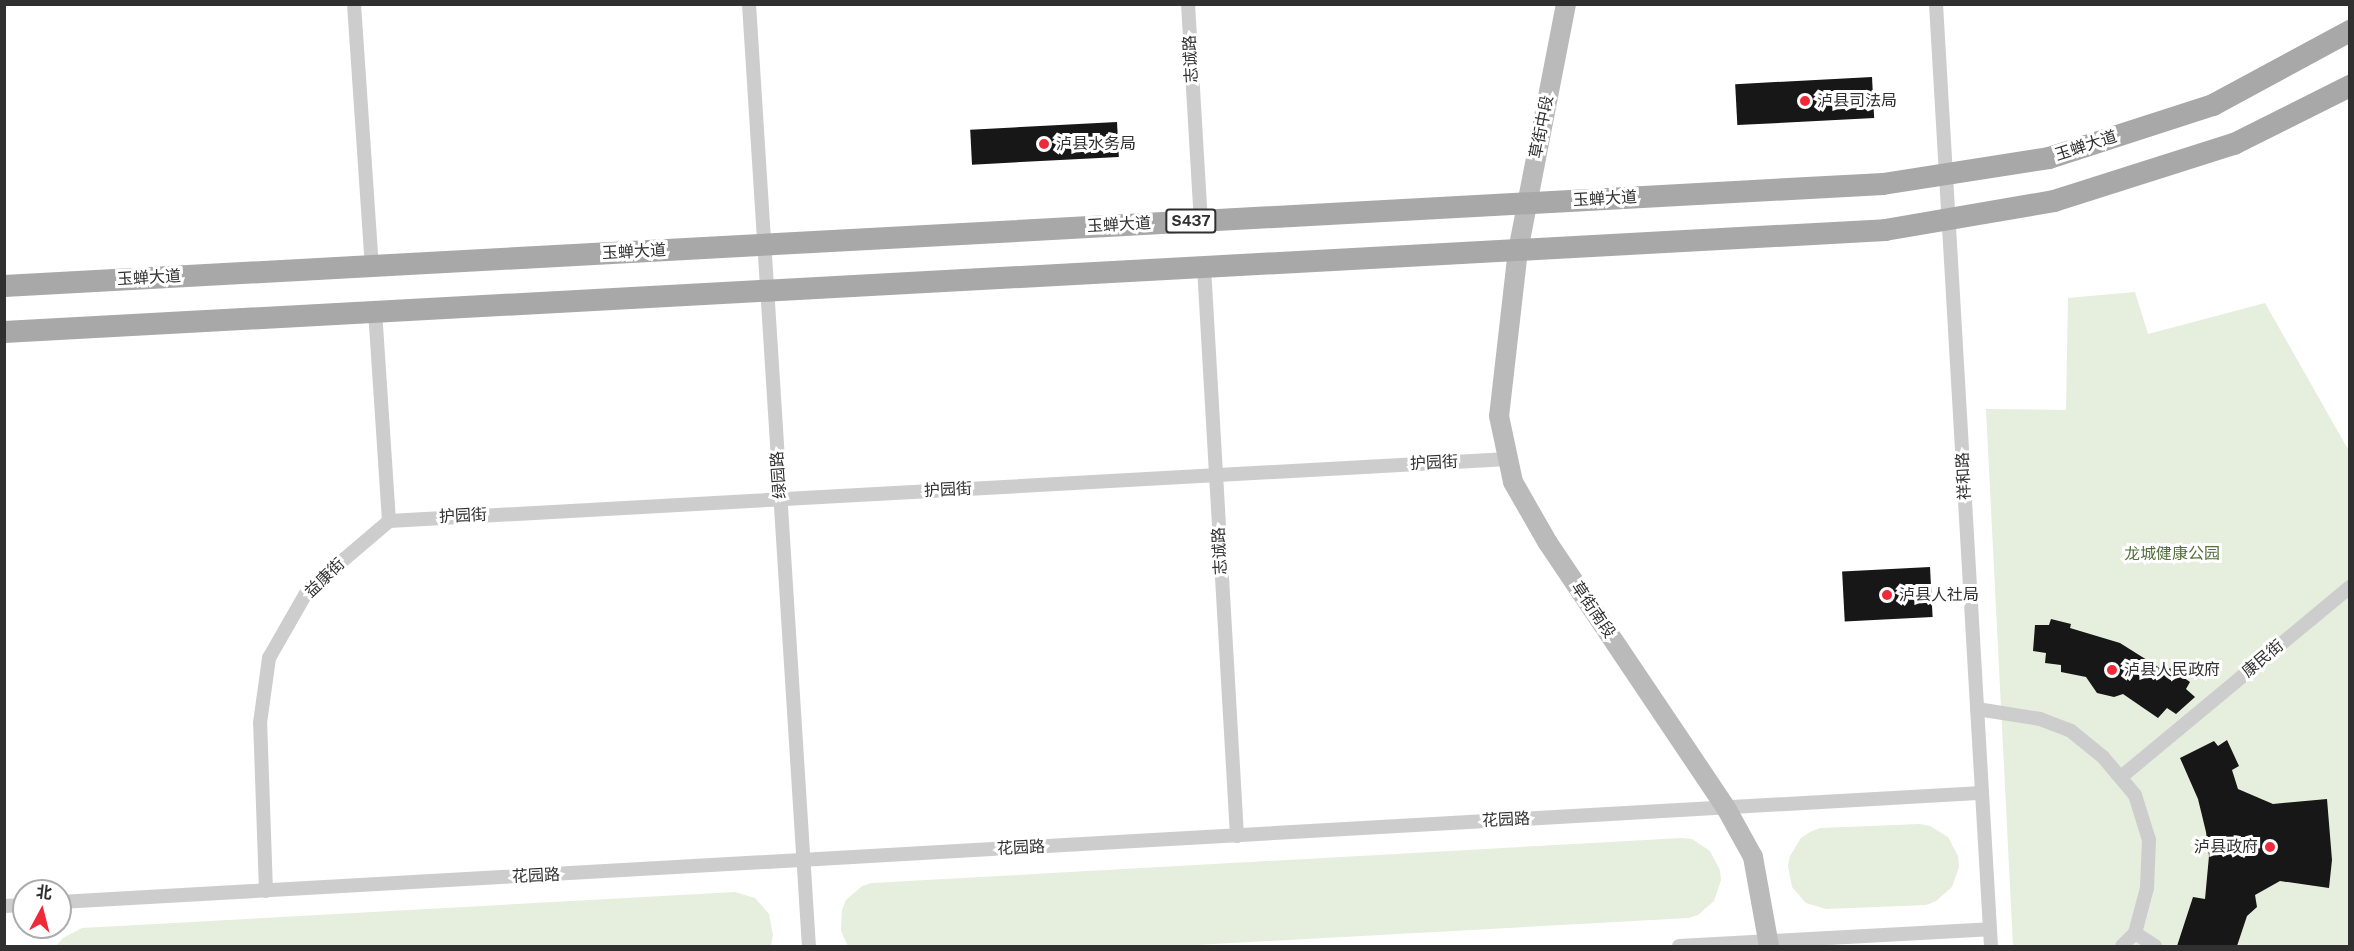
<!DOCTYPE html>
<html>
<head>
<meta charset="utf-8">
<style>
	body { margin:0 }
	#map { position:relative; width:2354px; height:951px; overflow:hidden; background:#fff; font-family:"Public Sans","Noto Sans SC",sans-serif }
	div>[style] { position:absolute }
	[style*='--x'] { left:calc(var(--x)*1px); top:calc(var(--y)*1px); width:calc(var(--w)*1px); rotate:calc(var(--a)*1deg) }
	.green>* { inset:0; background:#e6eedd }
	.building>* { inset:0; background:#171717; transform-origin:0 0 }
	.street>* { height:14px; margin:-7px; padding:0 7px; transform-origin:7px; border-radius:7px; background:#cdcdcd }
	.secondary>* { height:20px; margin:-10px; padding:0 10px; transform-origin:10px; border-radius:10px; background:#bababa }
	.primary>* { height:22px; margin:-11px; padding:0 11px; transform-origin:11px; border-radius:11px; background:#a8a8a8 }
	.dots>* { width:16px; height:16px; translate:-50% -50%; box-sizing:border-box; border:3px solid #fff; border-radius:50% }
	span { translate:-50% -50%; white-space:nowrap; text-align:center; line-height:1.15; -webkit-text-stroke:6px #fff; paint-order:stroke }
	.shield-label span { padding:2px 4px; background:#fff; border:2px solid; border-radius:4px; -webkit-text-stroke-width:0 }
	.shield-label { font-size:15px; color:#303030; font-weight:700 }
	.street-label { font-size:16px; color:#303030 }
	.poi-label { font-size:16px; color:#303030 }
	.left { translate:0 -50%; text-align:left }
	.right { translate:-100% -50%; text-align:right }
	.park-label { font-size:16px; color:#536e3a }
	.frame { position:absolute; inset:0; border:6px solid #303030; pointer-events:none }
	.north { position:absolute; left:12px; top:879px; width:60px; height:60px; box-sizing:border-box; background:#fff; border:2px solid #acacac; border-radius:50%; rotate:7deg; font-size:16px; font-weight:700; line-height:24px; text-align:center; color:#303030 }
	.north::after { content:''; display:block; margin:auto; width:21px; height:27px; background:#ef2a38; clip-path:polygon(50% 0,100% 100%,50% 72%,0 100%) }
</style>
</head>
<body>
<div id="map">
	<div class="green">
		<i style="clip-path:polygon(2135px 292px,2148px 334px,2265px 303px,2349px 451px,2349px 946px,2013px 946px,1986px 409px,2066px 410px,2068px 298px)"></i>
		<i style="clip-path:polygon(1920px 824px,1930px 826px,1948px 837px,1958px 856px,1959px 867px,1952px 887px,1936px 901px,1926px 905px,1826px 909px,1806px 903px,1792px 887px,1788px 866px,1790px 856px,1801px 838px,1810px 832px,1820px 828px)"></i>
		<i style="clip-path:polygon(1682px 838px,1692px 839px,1710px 851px,1720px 870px,1721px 880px,1714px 901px,1698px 915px,1688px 918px,1178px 946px,848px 946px,841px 931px,842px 910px,846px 900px,862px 886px,872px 883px)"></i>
		<i style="clip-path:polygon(735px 892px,755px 898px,769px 914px,773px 935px,771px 946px,56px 946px,63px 938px,82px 928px)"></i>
	</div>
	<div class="building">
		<i style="left:1872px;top:77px;width:41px;height:137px;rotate:87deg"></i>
		<i style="left:1117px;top:122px;width:35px;height:147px;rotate:87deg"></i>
		<i style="left:1930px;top:567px;width:50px;height:88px;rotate:87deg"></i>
		<i style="clip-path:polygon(2051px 619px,2071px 624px,2070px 628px,2120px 643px,2166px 672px,2170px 668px,2190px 682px,2186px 689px,2195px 697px,2176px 714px,2167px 708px,2158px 718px,2123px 694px,2114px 697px,2097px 693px,2086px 677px,2061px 672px,2061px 665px,2045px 663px,2046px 653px,2033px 651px,2035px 625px,2049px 625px)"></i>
		<i style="clip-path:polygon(2227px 740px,2239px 766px,2232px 770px,2238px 789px,2273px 804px,2327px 799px,2332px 860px,2329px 888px,2280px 881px,2255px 895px,2257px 907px,2247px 916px,2237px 946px,2177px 946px,2193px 897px,2205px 899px,2209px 856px,2206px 832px,2198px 799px,2180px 758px,2214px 741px,2218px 746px)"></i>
	</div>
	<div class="street">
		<i style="--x:354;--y:4;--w:263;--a:86.1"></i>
		<i style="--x:749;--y:4;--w:944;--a:86.36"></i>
		<i style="--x:1188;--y:4;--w:217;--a:86.6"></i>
		<i style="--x:1936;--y:4;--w:944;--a:86.66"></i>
		<i style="--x:1204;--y:267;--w:570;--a:86.68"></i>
		<i style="--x:389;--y:521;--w:1121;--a:-3.17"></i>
		<i style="--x:1977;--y:709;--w:64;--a:9"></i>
		<i style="--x:2040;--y:719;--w:33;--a:21"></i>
		<i style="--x:2071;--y:731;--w:41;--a:39.1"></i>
		<i style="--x:2103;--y:757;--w:50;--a:49.9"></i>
		<i style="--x:2135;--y:795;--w:47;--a:72.7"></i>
		<i style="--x:2149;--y:840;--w:48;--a:92.4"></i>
		<i style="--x:2147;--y:888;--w:47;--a:104.9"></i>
		<i style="--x:2135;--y:933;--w:18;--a:135"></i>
		<i style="--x:2121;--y:777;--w:298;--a:-39.7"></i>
		<i style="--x:266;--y:891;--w:168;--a:-92"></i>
		<i style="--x:260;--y:723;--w:66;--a:-82.1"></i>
		<i style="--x:269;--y:658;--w:78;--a:-60.2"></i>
		<i style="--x:308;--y:590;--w:106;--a:-40.4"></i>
		<i style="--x:389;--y:521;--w:210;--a:-93.8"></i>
		<i style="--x:60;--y:902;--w:1925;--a:-3.25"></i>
		<i style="--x:4;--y:906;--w:20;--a:-3"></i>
		<i style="--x:2135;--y:933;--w:24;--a:33"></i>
		<i style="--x:1679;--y:946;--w:311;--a:-3.1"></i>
	</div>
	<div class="secondary">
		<i style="--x:1566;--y:4;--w:251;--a:101"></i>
		<i style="--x:1518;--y:250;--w:167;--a:96.5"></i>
		<i style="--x:1499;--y:416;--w:67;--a:78"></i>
		<i style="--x:1513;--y:482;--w:70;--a:60.2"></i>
		<i style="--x:1548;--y:543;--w:319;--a:56.1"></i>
		<i style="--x:1726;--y:808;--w:56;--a:61.1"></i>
		<i style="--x:1753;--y:857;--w:90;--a:79.8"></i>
	</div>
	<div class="primary">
		<i style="--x:4;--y:286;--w:1882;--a:-3.11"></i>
		<i style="--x:1883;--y:184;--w:168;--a:-8.9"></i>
		<i style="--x:2049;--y:158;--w:172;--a:-17.9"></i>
		<i style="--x:2213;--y:105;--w:156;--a:-28.4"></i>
		<i style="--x:4;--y:332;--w:1884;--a:-3.1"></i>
		<i style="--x:1885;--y:230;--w:171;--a:-9.7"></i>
		<i style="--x:2054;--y:201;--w:189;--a:-17.6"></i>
		<i style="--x:2234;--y:144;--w:130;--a:-26.6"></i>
	</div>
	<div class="dots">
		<i style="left:1805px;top:101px;background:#ef2a38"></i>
		<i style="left:1044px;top:144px;background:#ef2a38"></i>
		<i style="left:1887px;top:595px;background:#ef2a38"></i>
		<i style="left:2112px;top:670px;background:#ef2a38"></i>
		<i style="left:2270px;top:847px;background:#ef2a38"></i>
	</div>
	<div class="shield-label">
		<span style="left:1191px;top:221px">S437</span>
	</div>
	<div class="street-label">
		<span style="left:1191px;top:59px;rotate:-93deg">志诚路</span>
		<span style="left:1542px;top:127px;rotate:-79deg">草街中段</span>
		<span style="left:2086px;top:146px;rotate:-18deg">玉蝉大道</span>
		<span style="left:1605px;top:199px;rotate:-3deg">玉蝉大道</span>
		<span style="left:1119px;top:225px;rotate:-3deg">玉蝉大道</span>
		<span style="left:634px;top:252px;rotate:-3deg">玉蝉大道</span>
		<span style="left:149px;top:278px;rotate:-3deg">玉蝉大道</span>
		<span style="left:1434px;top:463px;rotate:-3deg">护园街</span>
		<span style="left:779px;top:475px;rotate:-94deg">绿园路</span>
		<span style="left:1964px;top:476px;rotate:-93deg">祥和路</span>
		<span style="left:948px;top:490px;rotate:-3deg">护园街</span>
		<span style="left:463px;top:516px;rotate:-3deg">护园街</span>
		<span style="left:1220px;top:551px;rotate:-93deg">志诚路</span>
		<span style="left:325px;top:578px;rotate:-44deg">益康街</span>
		<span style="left:1593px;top:610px;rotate:56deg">草街南段</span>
		<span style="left:2263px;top:659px;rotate:-40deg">康民街</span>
		<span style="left:1506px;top:820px;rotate:-3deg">花园路</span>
		<span style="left:1021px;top:848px;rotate:-3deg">花园路</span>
		<span style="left:536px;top:876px;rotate:-3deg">花园路</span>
	</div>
	<div class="poi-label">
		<span class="left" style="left:1817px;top:101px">泸县司法局</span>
		<span class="left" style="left:1056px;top:144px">泸县水务局</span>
		<span class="left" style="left:1899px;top:595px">泸县人社局</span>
		<span class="left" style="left:2124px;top:670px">泸县人民政府</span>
		<span class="right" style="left:2258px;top:847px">泸县政府</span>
	</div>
	<div class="park-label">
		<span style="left:2172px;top:554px">龙城健康公园</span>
	</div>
	<div class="frame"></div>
	<div class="north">北</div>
</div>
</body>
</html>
